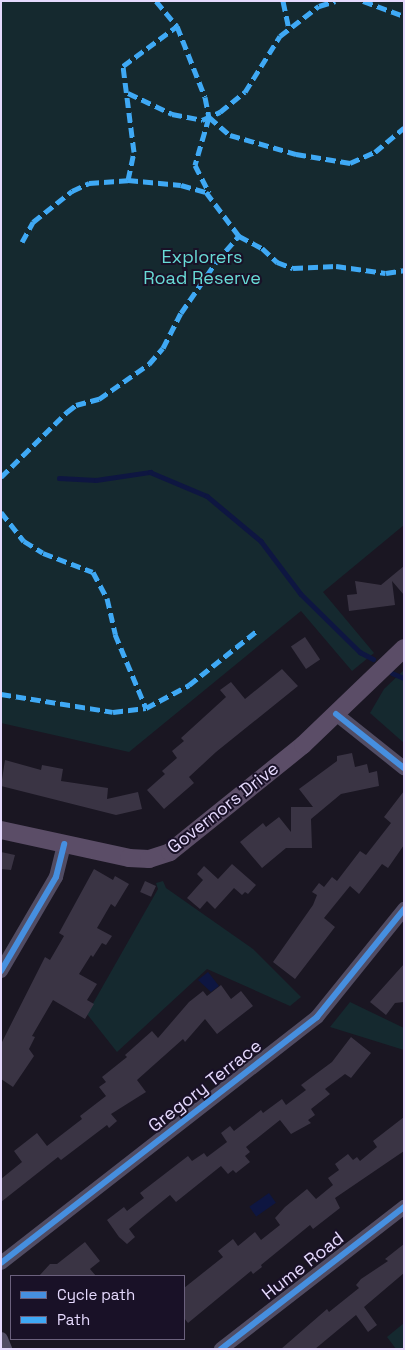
<!DOCTYPE html>
<html>
<head>
<meta charset="utf-8">
<style>
	body { margin:0 }
	#map { position:relative; width:405px; height:1350px; overflow:hidden; background:#1a1622; font-family:"Space Grotesk",sans-serif }
	div>[style] { position:absolute }
	[style*='--x'] { left:calc(var(--x)*1px); top:calc(var(--y)*1px); width:calc(var(--w)*1px); rotate:calc(var(--a)*1deg) }
	.green>* { inset:0; background:#15292f }
	.water>* { inset:0; background:#0e1641; transform-origin:0 0 }
	.stream>* { height:4.5px; margin:-2.25px; padding:0 2.25px; transform-origin:2.25px; border-radius:2.25px; background:#0e1641 }
	.building>* { inset:0; background:#3a3444; transform-origin:0 0 }
	.minor>* { height:14px; margin:-7px; padding:0 7px; transform-origin:7px; border-radius:7px; background:#514c63 }
	.major>* { height:18px; margin:-9px; padding:0 9px; transform-origin:9px; border-radius:9px; background:#5b4d67 }
	.quiet>* { height:5px; margin-top:-2.5px; transform-origin:0; background:repeating-linear-gradient(90deg,#3fa9f5 0 10px,transparent 0 15px) }
	.cycleway>* { height:6px; margin:-3px; padding:0 3px; transform-origin:3px; border-radius:3px; background:#468fdf }
	span { translate:-50% -50%; white-space:nowrap; text-align:center; line-height:1.15; -webkit-text-stroke:4px #191127; paint-order:stroke }
	.park-label { font-size:18px; color:#68dbd6 }
	.street-label { font-size:18px; color:#e5d9fd }
	.frame { position:absolute; inset:0; border:2px solid #e5d9fd; pointer-events:none }
	.legend { position:absolute; left:10px; top:1275px; width:175px; height:65px; box-sizing:border-box; background:#191127; border:1px solid #6b617d; margin:0; padding:6px 9px; list-style:none; font-size:15px; color:#e5d9fd }
	.legend li { display:flex; align-items:center; gap:10px; height:25px }
	.legend b { width:25px; border:1px solid #6b617d }
</style>
</head>
<body>
<div id="map">
	<div class="green">
		<i style="clip-path:polygon(1px 1px,404px 1px,404px 525px,323px 592px,374px 653px,352px 671px,301px 611px,129px 752px,1px 723px)"></i>
		<i style="clip-path:polygon(404px 670px,404px 743px,370px 713px,384px 689px)"></i>
		<i style="clip-path:polygon(163px 881px,166px 888px,253px 949px,301px 997px,290px 1006px,207px 969px,117px 1052px,87px 1014px,158px 889px,156px 883px)"></i>
		<i style="clip-path:polygon(350px 1002px,404px 1028px,404px 1050px,330px 1027px)"></i>
		<i style="clip-path:polygon(404px 1323px,404px 1349px,396px 1349px,387px 1337px)"></i>
	</div>
	<div class="water">
		<i style="clip-path:polygon(208px 972px,219px 986px,211px 992px,198px 980px)"></i>
		<i style="left:269px;top:1193px;width:12px;height:24px;rotate:55deg"></i>
	</div>
	<div class="stream">
		<i style="--x:59;--y:478;--w:37;--a:3"></i>
		<i style="--x:96;--y:480;--w:55;--a:-8.4"></i>
		<i style="--x:150;--y:472;--w:62;--a:22.8"></i>
		<i style="--x:207;--y:496;--w:70;--a:39.8"></i>
		<i style="--x:261;--y:541;--w:66;--a:53"></i>
		<i style="--x:301;--y:594;--w:83;--a:44.5"></i>
		<i style="--x:360;--y:652;--w:15;--a:28"></i>
		<i style="--x:392;--y:673;--w:13;--a:23"></i>
	</div>
	<div class="building">
		<i style="clip-path:polygon(404px 566px,404px 595px,392px 581px,395px 605px,349px 611px,347px 595px,357px 594px,355px 581px,381px 585px)"></i>
		<i style="left:305px;top:637px;width:27px;height:17px;rotate:56deg"></i>
		<i style="clip-path:polygon(282px 669px,298px 686px,216px 752px,189px 777px,194px 783px,164px 809px,147px 790px,165px 774px,162px 771px,177px 758px,172px 751px,184px 741px,181px 738px,226px 697px,220px 690px,231px 682px,245px 699px)"></i>
		<i style="clip-path:polygon(352px 753px,355px 767px,367px 764px,369px 773px,377px 771px,379px 786px,341px 794px,311px 819px,312px 848px,286px 848px,262px 868px,240px 842px,263px 823px,266px 827px,279px 817px,291px 832px,291px 807px,313px 807px,299px 789px,337px 761px,337px 756px)"></i>
		<i style="clip-path:polygon(5px 760px,41px 770px,42px 765px,63px 769px,61px 781px,108px 788px,107px 799px,138px 792px,142px 809px,116px 815px,1px 786px)"></i>
		<i style="clip-path:polygon(404px 791px,404px 845px,388px 868px,382px 864px,359px 894px,350px 886px,324px 918px,335px 927px,295px 979px,273px 962px,313px 905px,317px 895px,312px 892px,319px 883px,324px 887px,332px 877px,337px 881px,360px 851px,366px 855px,391px 823px,384px 817px)"></i>
		<i style="clip-path:polygon(1px 852px,15px 855px,11px 870px,1px 869px)"></i>
		<i style="clip-path:polygon(232px 864px,256px 885px,248px 894px,245px 892px,242px 895px,234px 888px,215px 909px,207px 901px,200px 909px,187px 898px,203px 880px,197px 874px,204px 866px,218px 879px)"></i>
		<i style="clip-path:polygon(94px 869px,113px 880px,115px 876px,129px 884px,115px 907px,111px 904px,97px 928px,112px 936px,106px 945px,102px 943px,93px 957px,91px 955px,79px 974px,97px 984px,87px 1000px,94px 1004px,85px 1019px,53px 1000px,32px 1036px,35px 1037px,29px 1049px,34px 1056px,13px 1087px,1px 1079px,1px 1044px,45px 957px,50px 960px,64px 936px,59px 933px)"></i>
		<i style="left:145px;top:881px;width:12px;height:12px;rotate:24deg"></i>
		<i style="clip-path:polygon(404px 964px,404px 1002px,395px 1003px,386px 1015px,370px 1002px)"></i>
		<i style="clip-path:polygon(221px 985px,231px 999px,241px 991px,253px 1006px,217px 1034px,205px 1019px,185px 1042px,183px 1039px,137px 1080px,146px 1092px,111px 1114px,117px 1121px,109px 1128px,107px 1125px,61px 1160px,58px 1157px,1px 1202px,1px 1179px,22px 1162px,14px 1151px,37px 1133px,47px 1146px,82px 1119px,80px 1116px,106px 1096px,99px 1087px,106px 1082px,102px 1077px,127px 1057px,125px 1055px,152px 1031px,158px 1038px,189px 1002px,203px 991px,207px 996px)"></i>
		<i style="clip-path:polygon(351px 1037px,371px 1053px,351px 1078px,345px 1074px,325px 1089px,330px 1094px,311px 1109px,315px 1115px,308px 1120px,311px 1123px,291px 1134px,280px 1120px,246px 1147px,250px 1152px,245px 1156px,250px 1162px,236px 1173px,233px 1170px,228px 1174px,221px 1166px,176px 1202px,170px 1195px,143px 1217px,129px 1229px,135px 1237px,127px 1244px,119px 1237px,107px 1220px,124px 1207px,127px 1211px,144px 1198px,140px 1193px,188px 1156px,192px 1161px,204px 1153px,207px 1157px,227px 1142px,221px 1133px,230px 1126px,234px 1131px,261px 1110px,263px 1113px,282px 1099px,286px 1105px,306px 1090px,301px 1085px,332px 1062px)"></i>
		<i style="clip-path:polygon(404px 1117px,404px 1151px,335px 1198px,340px 1208px,313px 1229px,310px 1225px,261px 1265px,262px 1267px,253px 1274px,251px 1271px,188px 1323px,184px 1318px,184px 1288px,223px 1257px,218px 1251px,233px 1239px,238px 1246px,255px 1232px,261px 1240px,280px 1225px,275px 1218px,285px 1207px,307px 1189px,316px 1199px,333px 1185px,328px 1178px,339px 1170px,335px 1164px,348px 1154px,353px 1160px,357px 1157px,360px 1161px,377px 1147px,373px 1141px)"></i>
		<i style="clip-path:polygon(85px 1242px,100px 1261px,90px 1269px,96px 1276px,39px 1276px,50px 1264px,57px 1264px)"></i>
		<i style="clip-path:polygon(404px 1244px,404px 1273px,364px 1307px,377px 1325px,368px 1332px,356px 1315px,315px 1349px,281px 1349px,327px 1309px,329px 1312px,359px 1288px,356px 1285px,361px 1279px,388px 1261px,385px 1259px)"></i>
	</div>
	<div class="minor">
		<i style="--x:336;--y:714;--w:87;--a:38.5"></i>
		<i style="--x:1;--y:971;--w:109;--a:-59.7"></i>
		<i style="--x:56;--y:877;--w:34;--a:-76"></i>
		<i style="--x:1;--y:1263;--w:400;--a:-37.9"></i>
		<i style="--x:317;--y:1017;--w:139;--a:-51.1"></i>
		<i style="--x:1;--y:1339;--w:11;--a:68"></i>
		<i style="--x:221;--y:1349;--w:232;--a:-37.8"></i>
	</div>
	<div class="major">
		<i style="--x:1;--y:830;--w:131;--a:12.3"></i>
		<i style="--x:129;--y:858;--w:20;--a:3"></i>
		<i style="--x:149;--y:859;--w:22;--a:-18"></i>
		<i style="--x:170;--y:852;--w:171;--a:-38.8"></i>
		<i style="--x:303;--y:745;--w:140;--a:-43.8"></i>
	</div>
	<div class="quiet">
		<i style="--x:156;--y:1;--w:33;--a:50"></i>
		<i style="--x:177;--y:26;--w:76;--a:68.5"></i>
		<i style="--x:205;--y:97;--w:20;--a:79"></i>
		<i style="--x:209;--y:117;--w:50;--a:106.3"></i>
		<i style="--x:195;--y:165;--w:31;--a:63"></i>
		<i style="--x:283;--y:1;--w:29;--a:78"></i>
		<i style="--x:363;--y:1;--w:44;--a:20.1"></i>
		<i style="--x:128;--y:93;--w:49;--a:25.5"></i>
		<i style="--x:172;--y:114;--w:31;--a:11"></i>
		<i style="--x:202;--y:120;--w:20;--a:-24"></i>
		<i style="--x:220;--y:112;--w:32;--a:-39"></i>
		<i style="--x:245;--y:92;--w:66;--a:-58"></i>
		<i style="--x:280;--y:36;--w:49;--a:-37.6"></i>
		<i style="--x:319;--y:6;--w:17;--a:-17"></i>
		<i style="--x:209;--y:117;--w:28;--a:41"></i>
		<i style="--x:230;--y:135;--w:69;--a:16.1"></i>
		<i style="--x:296;--y:154;--w:55;--a:9.5"></i>
		<i style="--x:350;--y:163;--w:27;--a:-24"></i>
		<i style="--x:375;--y:152;--w:38;--a:-40"></i>
		<i style="--x:128;--y:180;--w:29;--a:-78"></i>
		<i style="--x:134;--y:152;--w:87;--a:-97.3"></i>
		<i style="--x:123;--y:66;--w:67;--a:-36.5"></i>
		<i style="--x:22;--y:242;--w:23;--a:-61"></i>
		<i style="--x:33;--y:222;--w:50;--a:-38.5"></i>
		<i style="--x:72;--y:191;--w:19;--a:-25"></i>
		<i style="--x:89;--y:183;--w:39;--a:-4"></i>
		<i style="--x:128;--y:180;--w:53;--a:5.4"></i>
		<i style="--x:181;--y:185;--w:26;--a:16"></i>
		<i style="--x:206;--y:192;--w:55;--a:53.1"></i>
		<i style="--x:239;--y:236;--w:26;--a:28"></i>
		<i style="--x:262;--y:248;--w:21;--a:43"></i>
		<i style="--x:277;--y:262;--w:17;--a:21"></i>
		<i style="--x:293;--y:268;--w:43;--a:-2.7"></i>
		<i style="--x:336;--y:266;--w:50;--a:8"></i>
		<i style="--x:386;--y:273;--w:18;--a:-9"></i>
		<i style="--x:1;--y:477;--w:93;--a:-44.6"></i>
		<i style="--x:67;--y:412;--w:11;--a:-38"></i>
		<i style="--x:76;--y:405;--w:24;--a:-15"></i>
		<i style="--x:99;--y:399;--w:61;--a:-35"></i>
		<i style="--x:149;--y:364;--w:21;--a:-49"></i>
		<i style="--x:163;--y:348;--w:39;--a:-63"></i>
		<i style="--x:181;--y:313;--w:62;--a:-55.5"></i>
		<i style="--x:216;--y:262;--w:35;--a:-49"></i>
		<i style="--x:1;--y:512;--w:37;--a:52"></i>
		<i style="--x:24;--y:541;--w:22;--a:32"></i>
		<i style="--x:43;--y:553;--w:53;--a:20.8"></i>
		<i style="--x:93;--y:572;--w:30;--a:62"></i>
		<i style="--x:107;--y:598;--w:37;--a:77"></i>
		<i style="--x:115;--y:634;--w:80;--a:67.3"></i>
		<i style="--x:1;--y:694;--w:113;--a:9.1"></i>
		<i style="--x:113;--y:712;--w:33;--a:-7"></i>
		<i style="--x:146;--y:708;--w:49;--a:-28.1"></i>
		<i style="--x:189;--y:685;--w:88;--a:-38.6"></i>
	</div>
	<div class="cycleway">
		<i style="--x:336;--y:714;--w:87;--a:38.5"></i>
		<i style="--x:1;--y:971;--w:109;--a:-59.7"></i>
		<i style="--x:56;--y:877;--w:34;--a:-76"></i>
		<i style="--x:1;--y:1263;--w:400;--a:-37.9"></i>
		<i style="--x:317;--y:1017;--w:139;--a:-51.1"></i>
		<i style="--x:221;--y:1349;--w:232;--a:-37.8"></i>
	</div>
	<div class="park-label">
		<span style="left:202px;top:268px">Explorers<br>Road Reserve</span>
	</div>
	<div class="street-label">
		<span style="left:223px;top:808px;rotate:-38deg">Governors Drive</span>
		<span style="left:205px;top:1086px;rotate:-38deg">Gregory Terrace</span>
		<span style="left:303px;top:1266px;rotate:-38deg">Hume Road</span>
	</div>
	<div class="frame"></div>
	<ul class="legend">
	<li><b style="height:6px;background:#468fdf"></b>Cycle path</li>
	<li><b style="height:6px;background:#3fa9f5"></b>Path</li>
	</ul>
</div>
</body>
</html>
